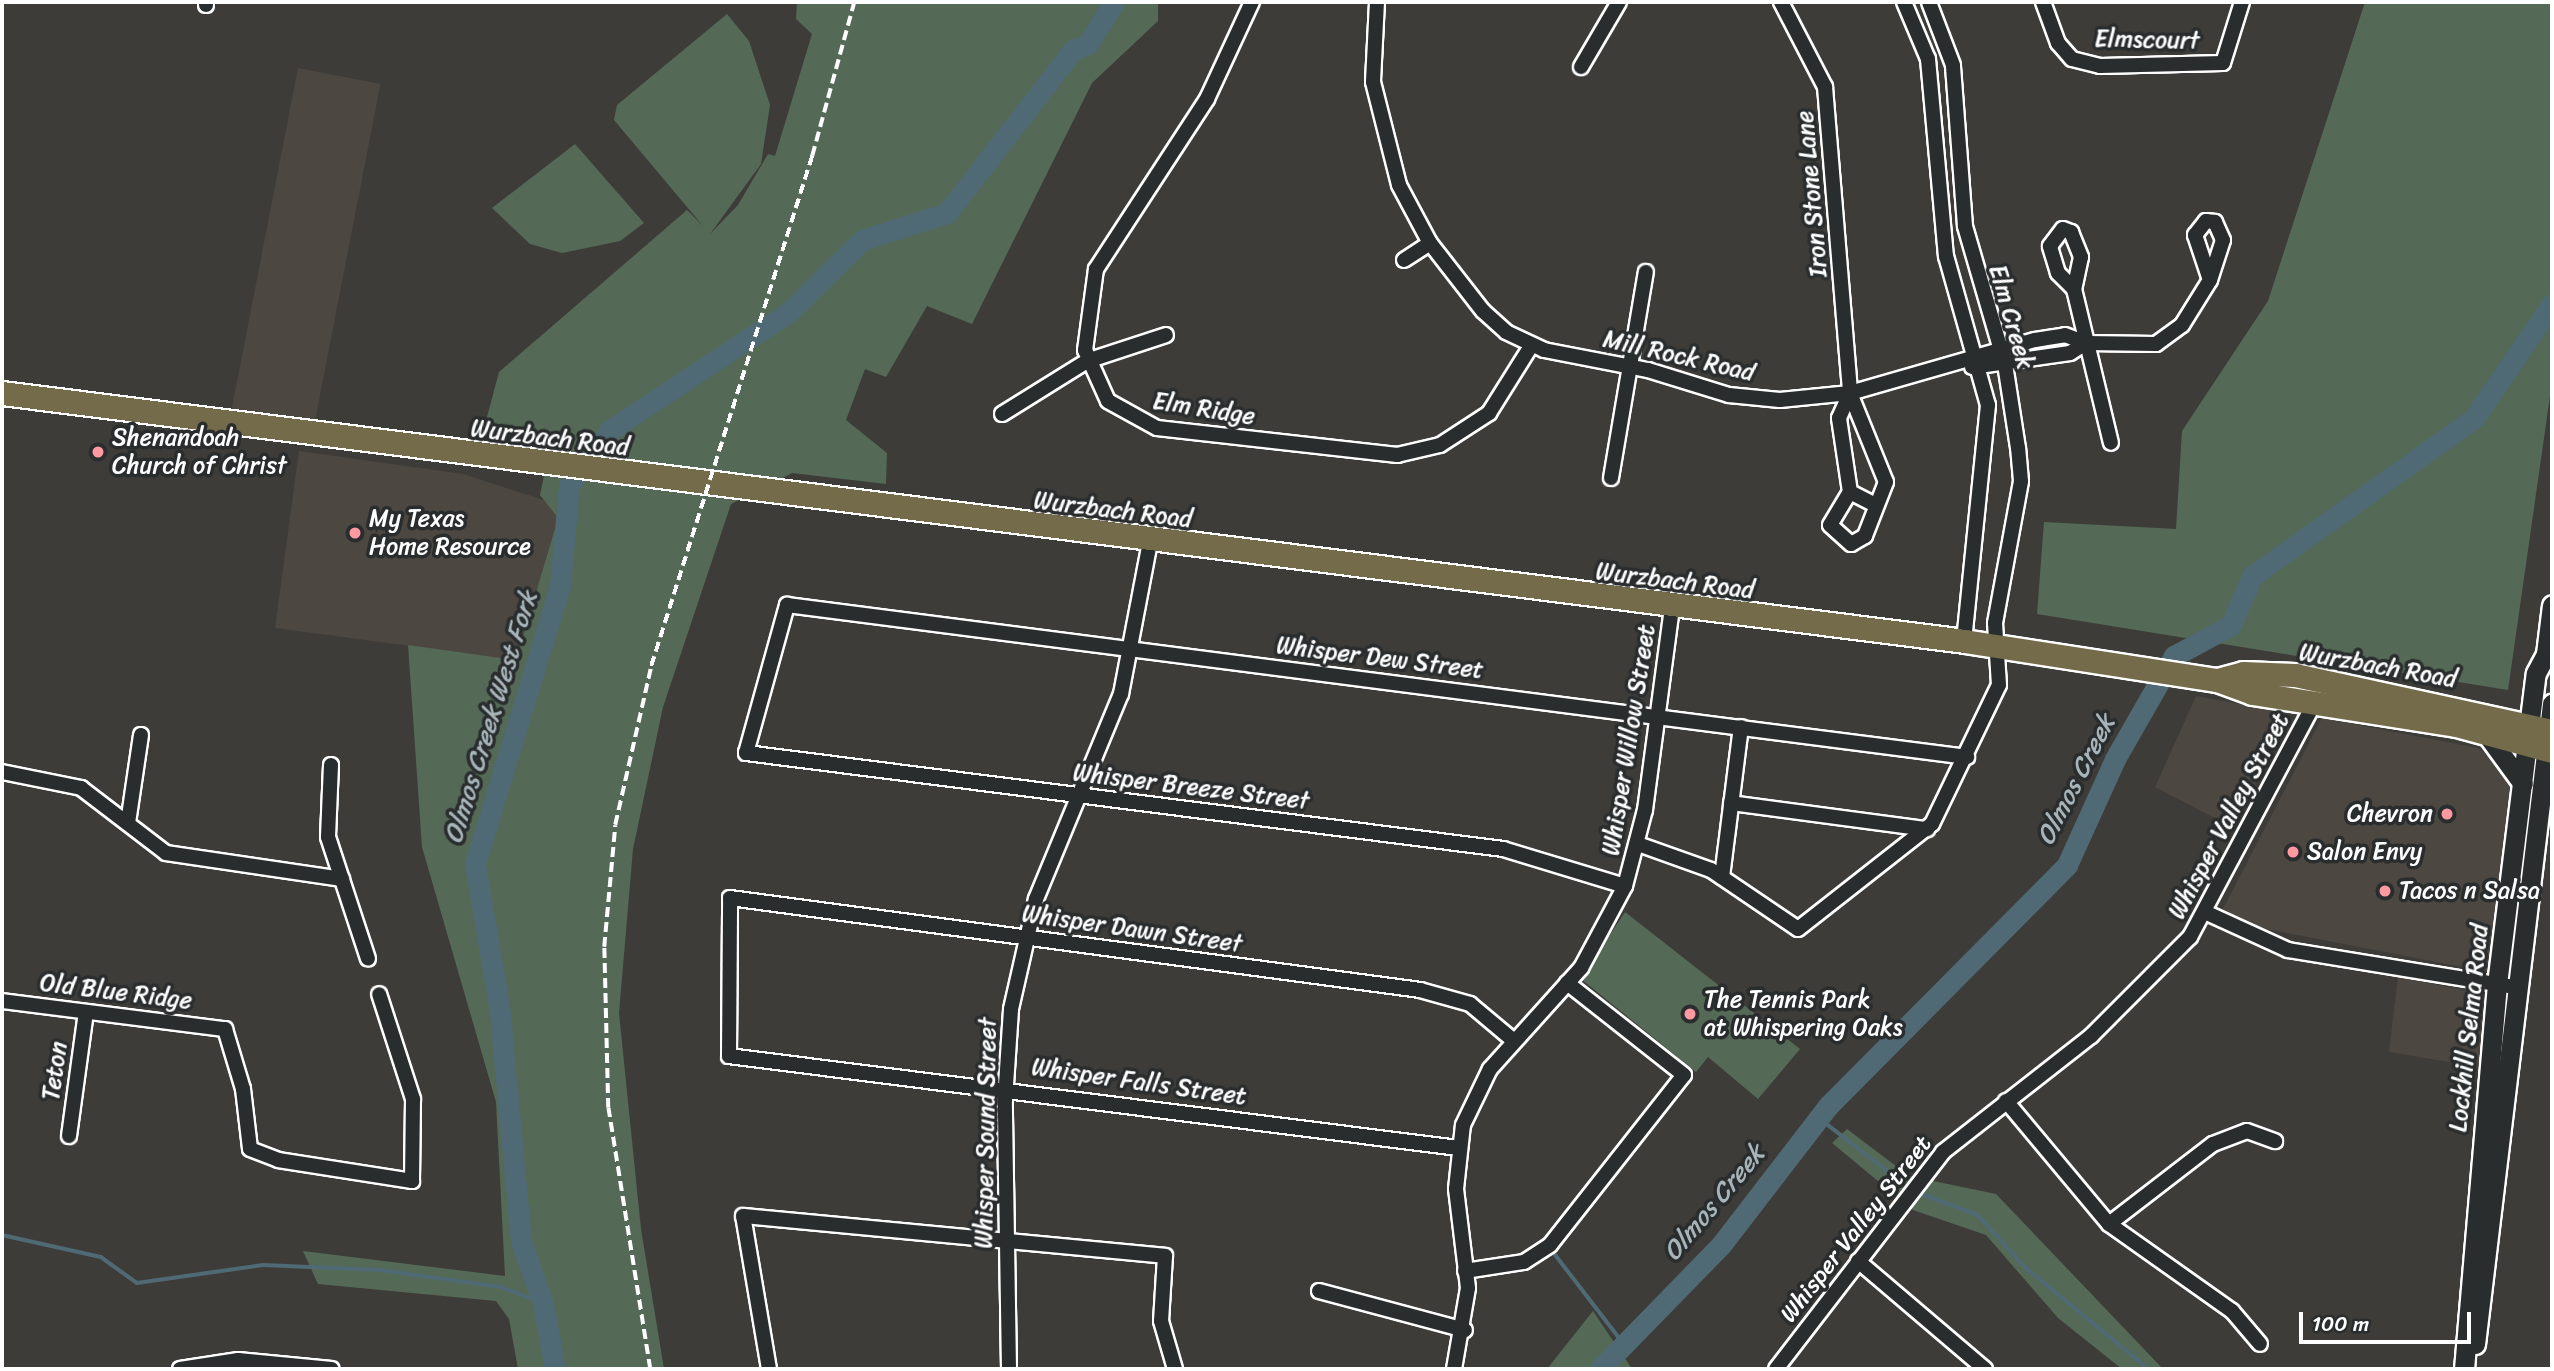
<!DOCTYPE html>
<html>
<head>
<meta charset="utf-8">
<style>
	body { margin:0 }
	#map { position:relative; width:2554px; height:1371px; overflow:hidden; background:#3e3c39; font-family:Sriracha,sans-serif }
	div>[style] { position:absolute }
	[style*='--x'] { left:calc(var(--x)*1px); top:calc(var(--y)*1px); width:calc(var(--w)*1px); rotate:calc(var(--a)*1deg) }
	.built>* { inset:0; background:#4c4741; transform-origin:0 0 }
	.green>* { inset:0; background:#546a56 }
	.stream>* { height:3.5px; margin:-1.75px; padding:0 1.75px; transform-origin:1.75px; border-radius:1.75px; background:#4f6a74 }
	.river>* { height:21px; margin:-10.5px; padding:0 10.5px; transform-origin:10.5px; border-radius:10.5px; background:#4f6a74 }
	.roads { filter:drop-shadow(2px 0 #fff) drop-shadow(-2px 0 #fff) drop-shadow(0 2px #fff) drop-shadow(0 -2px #fff) }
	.street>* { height:14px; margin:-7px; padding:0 7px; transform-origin:7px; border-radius:7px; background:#2a2d2e }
	.secondary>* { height:19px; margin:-9.5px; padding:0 9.5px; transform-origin:9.5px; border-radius:9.5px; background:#2a2d2e }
	.primary>* { height:23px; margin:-11.5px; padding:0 11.5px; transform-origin:11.5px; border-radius:11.5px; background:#746b4b }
	.rail>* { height:3.5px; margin-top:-1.75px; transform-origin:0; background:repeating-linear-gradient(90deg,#fff 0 10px,transparent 0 15px) }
	.dots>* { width:19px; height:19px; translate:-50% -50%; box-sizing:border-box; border:4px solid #2a2d2e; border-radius:50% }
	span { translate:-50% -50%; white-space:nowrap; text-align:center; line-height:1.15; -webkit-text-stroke:7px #2a2d2e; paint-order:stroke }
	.street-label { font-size:24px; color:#fff }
	.poi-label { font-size:24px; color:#fff }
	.left { translate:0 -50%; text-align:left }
	.right { translate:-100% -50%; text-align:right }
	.water-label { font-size:26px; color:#a7b4ba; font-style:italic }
	.frame { position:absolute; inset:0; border:4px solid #fff; pointer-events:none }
	.scale { position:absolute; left:2299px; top:1312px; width:172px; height:32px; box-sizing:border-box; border:4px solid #fff; border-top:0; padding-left:9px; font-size:21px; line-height:24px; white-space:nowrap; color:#fff; -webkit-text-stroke:5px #2a2d2e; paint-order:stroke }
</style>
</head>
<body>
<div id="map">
	<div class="built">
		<i style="left:298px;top:68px;width:84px;height:351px;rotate:11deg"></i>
		<i style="clip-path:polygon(299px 451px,463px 474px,553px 503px,558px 518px,516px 660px,275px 628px)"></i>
		<i style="clip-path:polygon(2196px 696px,2283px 712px,2287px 720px,2234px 828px,2155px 787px)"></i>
		<i style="clip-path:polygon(2322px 718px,2478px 748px,2503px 766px,2511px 779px,2508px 864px,2493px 973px,2251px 926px,2223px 909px)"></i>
		<i style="clip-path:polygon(2398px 977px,2484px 994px,2479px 1067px,2389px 1052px)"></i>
	</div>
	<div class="green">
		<i style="clip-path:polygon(797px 2px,1158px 2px,1158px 21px,1092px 83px,972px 324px,927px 306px,886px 377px,865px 369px,846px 420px,887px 453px,886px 484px,792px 473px,731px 504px,663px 707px,633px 849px,619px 1013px,641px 1229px,664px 1369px,518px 1369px,509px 1319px,496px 1301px,318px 1284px,303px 1251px,505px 1276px,496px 1102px,422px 847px,408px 645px,516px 660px,558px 518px,540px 495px,551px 443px,483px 432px,499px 372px,687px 210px,703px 226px,614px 120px,617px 105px,727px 14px,749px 41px,770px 105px,761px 164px,710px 234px,738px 205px,768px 154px,775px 156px,812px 34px,796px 19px)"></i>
		<i style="clip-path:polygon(2365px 2px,2552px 2px,2552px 382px,2508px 690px,2037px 614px,2044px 522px,2176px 529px,2182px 431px,2268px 301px)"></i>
		<i style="clip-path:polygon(575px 144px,644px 223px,620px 241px,562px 253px,530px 244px,492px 208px)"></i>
		<i style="clip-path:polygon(1625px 912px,1800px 1049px,1758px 1099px,1708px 1057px,1696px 1072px,1581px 979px)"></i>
		<i style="clip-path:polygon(1847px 1129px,1909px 1176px,1996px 1194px,2163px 1369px,2122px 1369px,2058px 1318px,1986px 1235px,1913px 1210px,1832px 1143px)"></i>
		<i style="clip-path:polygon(1593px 1311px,1632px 1369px,1547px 1369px)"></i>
	</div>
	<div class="stream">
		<i style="--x:1819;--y:1118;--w:108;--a:37.8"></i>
		<i style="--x:1921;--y:1194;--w:61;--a:20.2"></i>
		<i style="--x:1978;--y:1215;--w:72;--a:47.8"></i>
		<i style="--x:2026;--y:1268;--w:159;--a:39.4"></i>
		<i style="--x:2;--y:1235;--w:101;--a:12.5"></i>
		<i style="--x:101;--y:1257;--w:44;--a:35.8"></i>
		<i style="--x:137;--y:1283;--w:127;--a:-8.1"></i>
		<i style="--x:263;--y:1265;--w:117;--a:2.4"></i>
		<i style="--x:380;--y:1270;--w:122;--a:8"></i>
		<i style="--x:501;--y:1287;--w:45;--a:20.9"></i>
		<i style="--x:1554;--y:1253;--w:115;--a:52.4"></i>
	</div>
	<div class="river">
		<i style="--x:555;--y:1369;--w:67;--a:-100.3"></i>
		<i style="--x:543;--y:1303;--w:66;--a:-109.5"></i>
		<i style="--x:521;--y:1241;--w:236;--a:-95.3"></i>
		<i style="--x:499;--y:1006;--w:144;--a:-99.6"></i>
		<i style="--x:475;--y:864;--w:291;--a:-73"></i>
		<i style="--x:560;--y:586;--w:101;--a:-84.9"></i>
		<i style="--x:569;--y:485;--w:69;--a:-53.3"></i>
		<i style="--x:610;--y:430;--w:214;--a:-33.4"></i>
		<i style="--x:789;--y:312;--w:103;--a:-44.6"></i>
		<i style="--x:862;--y:240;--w:89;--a:-17.6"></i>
		<i style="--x:947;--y:213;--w:206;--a:-52.3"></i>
		<i style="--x:1073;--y:50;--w:16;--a:-22"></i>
		<i style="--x:1088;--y:44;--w:49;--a:-58.2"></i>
		<i style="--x:1600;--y:1369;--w:173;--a:-45.7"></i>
		<i style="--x:1721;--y:1245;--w:177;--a:-52.4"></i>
		<i style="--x:1829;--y:1105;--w:338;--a:-45.2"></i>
		<i style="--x:2067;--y:865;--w:116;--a:-65.6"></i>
		<i style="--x:2115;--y:759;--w:119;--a:-60.2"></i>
		<i style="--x:2174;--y:656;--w:65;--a:-28.5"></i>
		<i style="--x:2231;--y:625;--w:53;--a:-66.8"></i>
		<i style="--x:2252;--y:576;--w:272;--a:-35.4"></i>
		<i style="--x:2474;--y:418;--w:138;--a:-55.6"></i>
	</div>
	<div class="roads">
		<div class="street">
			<i style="--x:1252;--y:2;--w:107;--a:114.9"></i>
			<i style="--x:1207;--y:99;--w:203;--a:123.1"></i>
			<i style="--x:1096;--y:269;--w:82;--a:97.7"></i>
			<i style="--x:1085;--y:350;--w:56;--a:65.7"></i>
			<i style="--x:1108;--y:401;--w:56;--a:28.9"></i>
			<i style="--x:1157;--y:428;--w:242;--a:6.4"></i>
			<i style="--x:1397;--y:455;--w:44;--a:-13.1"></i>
			<i style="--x:1440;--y:445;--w:59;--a:-33.1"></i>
			<i style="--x:1489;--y:413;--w:79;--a:-57.9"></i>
			<i style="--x:1377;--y:2;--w:80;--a:92.9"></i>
			<i style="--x:1373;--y:82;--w:106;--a:75.8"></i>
			<i style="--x:1399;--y:185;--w:66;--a:61.9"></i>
			<i style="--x:1430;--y:243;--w:86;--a:52.1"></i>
			<i style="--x:1483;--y:311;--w:31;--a:42"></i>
			<i style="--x:1506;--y:332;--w:42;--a:25.3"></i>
			<i style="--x:1544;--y:350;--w:106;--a:10.9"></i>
			<i style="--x:1648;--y:370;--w:85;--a:17.2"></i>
			<i style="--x:1729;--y:395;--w:51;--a:5.6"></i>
			<i style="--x:1780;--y:400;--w:70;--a:-5.7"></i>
			<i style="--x:1850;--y:393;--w:192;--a:-16"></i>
			<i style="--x:2035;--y:340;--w:30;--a:-9"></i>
			<i style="--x:2065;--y:335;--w:22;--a:21"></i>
			<i style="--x:2086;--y:343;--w:70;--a:0.8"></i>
			<i style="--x:2156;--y:344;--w:32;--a:-36"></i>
			<i style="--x:2182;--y:325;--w:53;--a:-58.1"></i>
			<i style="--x:2210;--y:280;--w:42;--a:-72"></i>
			<i style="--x:2223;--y:240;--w:20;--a:-114"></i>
			<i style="--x:2215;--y:222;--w:9;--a:-174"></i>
			<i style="--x:2206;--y:221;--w:18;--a:128"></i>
			<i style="--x:2195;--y:235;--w:47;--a:71.6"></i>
			<i style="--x:1781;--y:2;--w:96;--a:62.6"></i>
			<i style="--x:1825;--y:87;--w:307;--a:85.3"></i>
			<i style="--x:1850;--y:393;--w:96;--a:68"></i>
			<i style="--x:1886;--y:482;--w:58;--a:111.3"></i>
			<i style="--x:1865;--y:536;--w:16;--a:150"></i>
			<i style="--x:1851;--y:544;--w:28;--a:-138"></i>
			<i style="--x:1830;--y:525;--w:39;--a:-59"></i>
			<i style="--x:1850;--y:492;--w:75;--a:-98.5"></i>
			<i style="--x:1839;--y:418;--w:27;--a:-66"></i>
			<i style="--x:1904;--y:2;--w:62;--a:67.2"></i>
			<i style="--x:1928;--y:59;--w:198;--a:84.8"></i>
			<i style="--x:1946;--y:256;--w:155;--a:74.3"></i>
			<i style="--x:1988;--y:405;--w:237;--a:95.8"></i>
			<i style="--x:2043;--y:2;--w:44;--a:69.9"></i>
			<i style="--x:2058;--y:43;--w:21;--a:49"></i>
			<i style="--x:2072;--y:59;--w:29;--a:14"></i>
			<i style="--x:2100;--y:66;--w:123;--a:-1.4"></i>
			<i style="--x:2223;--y:63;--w:64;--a:-72.7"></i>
			<i style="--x:206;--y:5;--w:3;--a:-90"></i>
			<i style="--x:1581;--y:67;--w:75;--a:-59.7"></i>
			<i style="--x:1404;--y:260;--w:31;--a:-33"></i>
			<i style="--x:2074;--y:289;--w:23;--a:-135"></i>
			<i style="--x:2058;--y:273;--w:28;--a:-107"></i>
			<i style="--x:2050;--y:246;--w:21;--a:-53"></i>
			<i style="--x:2063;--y:229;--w:9;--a:21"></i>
			<i style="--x:2071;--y:232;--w:27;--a:68"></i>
			<i style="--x:2081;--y:257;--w:33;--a:102"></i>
			<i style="--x:2074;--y:289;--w:158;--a:76.5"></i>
			<i style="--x:1972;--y:367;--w:99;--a:-8.1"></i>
			<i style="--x:2070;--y:353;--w:19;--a:-32"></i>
			<i style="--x:1002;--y:414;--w:100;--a:-31.9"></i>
			<i style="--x:1087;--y:361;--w:83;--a:-18.2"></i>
			<i style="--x:1611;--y:478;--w:209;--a:-80.4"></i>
			<i style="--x:1850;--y:492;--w:28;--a:27"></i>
			<i style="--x:331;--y:765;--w:72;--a:92.4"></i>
			<i style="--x:328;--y:837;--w:128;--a:71.8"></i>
			<i style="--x:2;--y:772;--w:81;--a:11.4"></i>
			<i style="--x:81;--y:788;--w:107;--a:37.4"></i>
			<i style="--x:166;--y:853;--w:178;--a:8.4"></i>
			<i style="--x:1731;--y:803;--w:198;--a:7.6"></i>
			<i style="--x:128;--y:823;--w:89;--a:-81.6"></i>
			<i style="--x:1638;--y:844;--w:77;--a:19.6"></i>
			<i style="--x:1711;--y:870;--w:105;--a:34.1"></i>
			<i style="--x:1798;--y:929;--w:170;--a:-38.1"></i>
			<i style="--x:1932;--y:824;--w:154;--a:-64.3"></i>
			<i style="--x:1999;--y:685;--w:62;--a:-93.7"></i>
			<i style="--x:1995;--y:623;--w:144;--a:-79.6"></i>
			<i style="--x:2021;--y:481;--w:33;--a:-95"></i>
			<i style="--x:2018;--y:448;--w:85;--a:-98.8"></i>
			<i style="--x:2005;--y:364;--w:144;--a:-106.2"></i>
			<i style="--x:1965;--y:226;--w:161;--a:-94.3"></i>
			<i style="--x:1953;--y:65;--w:67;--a:-110.9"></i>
			<i style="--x:1722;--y:877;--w:151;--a:-82.8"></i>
			<i style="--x:1625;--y:886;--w:127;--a:-163.1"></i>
			<i style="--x:1503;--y:849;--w:763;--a:-172.77"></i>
			<i style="--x:746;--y:753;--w:154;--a:-74.5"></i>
			<i style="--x:787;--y:605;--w:1190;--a:7.34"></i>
			<i style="--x:2207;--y:913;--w:89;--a:24.6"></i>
			<i style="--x:2288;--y:950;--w:234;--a:9.3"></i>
			<i style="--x:2;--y:1001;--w:225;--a:7.2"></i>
			<i style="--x:225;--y:1029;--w:63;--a:73.3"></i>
			<i style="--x:243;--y:1089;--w:60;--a:83.3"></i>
			<i style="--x:250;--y:1149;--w:30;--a:21"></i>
			<i style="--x:278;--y:1160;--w:136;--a:8.9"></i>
			<i style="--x:412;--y:1181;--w:82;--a:-89.3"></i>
			<i style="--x:413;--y:1099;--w:110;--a:-107.9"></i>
			<i style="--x:2006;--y:1101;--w:160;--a:50.1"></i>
			<i style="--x:2109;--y:1224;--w:151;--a:35.3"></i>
			<i style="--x:2232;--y:1311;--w:43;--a:49.7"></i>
			<i style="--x:69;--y:1136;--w:125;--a:-82.2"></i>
			<i style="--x:1458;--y:1148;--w:735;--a:-172.81"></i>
			<i style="--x:729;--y:1056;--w:158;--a:-89.6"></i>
			<i style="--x:730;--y:898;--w:696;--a:7.59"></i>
			<i style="--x:1420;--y:990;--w:52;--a:15.6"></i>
			<i style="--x:1470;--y:1004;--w:57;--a:40.1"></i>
			<i style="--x:2109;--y:1224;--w:131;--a:-37.6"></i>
			<i style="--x:2213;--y:1144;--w:36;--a:-21"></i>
			<i style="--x:2247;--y:1131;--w:30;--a:20"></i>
			<i style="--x:1858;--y:1261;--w:167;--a:40.4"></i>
			<i style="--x:1465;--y:1271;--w:60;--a:-8.7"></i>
			<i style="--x:1524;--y:1262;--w:31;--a:-33"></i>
			<i style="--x:1550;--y:1245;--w:216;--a:-51.8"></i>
			<i style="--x:1684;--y:1075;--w:149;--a:-141.8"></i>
			<i style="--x:1319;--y:1291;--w:151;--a:15"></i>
			<i style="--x:180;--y:1369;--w:59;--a:-8.8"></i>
			<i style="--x:238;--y:1360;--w:94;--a:5.5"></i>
			<i style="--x:769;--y:1369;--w:155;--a:-99.6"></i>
			<i style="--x:743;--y:1216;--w:424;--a:5.4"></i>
			<i style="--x:1165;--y:1256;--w:65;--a:93.5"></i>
			<i style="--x:1161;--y:1321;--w:50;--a:73.7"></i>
			<i style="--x:1009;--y:1369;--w:269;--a:-90.9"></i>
			<i style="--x:1005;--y:1100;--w:91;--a:-86.2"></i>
			<i style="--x:1011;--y:1009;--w:113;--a:-77.2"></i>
			<i style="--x:1036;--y:899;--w:222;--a:-67.5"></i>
			<i style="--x:1121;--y:694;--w:155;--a:-79.2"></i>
			<i style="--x:1454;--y:1369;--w:82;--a:-80.2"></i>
			<i style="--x:1468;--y:1288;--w:100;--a:-96.9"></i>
			<i style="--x:1456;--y:1189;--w:64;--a:-83.8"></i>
			<i style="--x:1463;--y:1125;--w:62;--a:-64.3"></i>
			<i style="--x:1490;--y:1069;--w:136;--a:-48"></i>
			<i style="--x:1581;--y:968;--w:93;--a:-61.8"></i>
			<i style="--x:1625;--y:886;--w:79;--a:-75.3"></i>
			<i style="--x:1645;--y:810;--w:205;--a:-82.4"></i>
			<i style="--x:1776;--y:1369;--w:274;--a:-52.4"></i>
			<i style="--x:1943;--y:1152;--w:188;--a:-38.1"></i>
			<i style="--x:2091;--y:1036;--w:140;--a:-45"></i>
			<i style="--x:2190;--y:937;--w:264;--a:-62"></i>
		</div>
		<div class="secondary">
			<i style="--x:2485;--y:732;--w:64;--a:53.8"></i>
			<i style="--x:2475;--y:1344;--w:645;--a:-83.14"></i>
			<i style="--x:2464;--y:1369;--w:386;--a:-85.1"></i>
			<i style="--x:2497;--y:984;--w:313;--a:-82.9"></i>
			<i style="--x:2536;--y:673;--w:21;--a:-62"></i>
			<i style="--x:2546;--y:654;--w:49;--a:-83"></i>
		</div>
		<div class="primary">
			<i style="--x:2;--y:393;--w:1978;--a:7.2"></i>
			<i style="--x:1964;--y:641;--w:256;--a:8.8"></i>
			<i style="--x:2217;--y:680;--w:37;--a:20"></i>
			<i style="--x:2252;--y:693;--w:206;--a:8.9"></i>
			<i style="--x:2456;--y:725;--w:99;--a:15.2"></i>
			<i style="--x:2217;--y:680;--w:27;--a:-15"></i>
			<i style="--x:2243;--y:673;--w:52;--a:2.2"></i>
			<i style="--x:2295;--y:675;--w:263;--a:12.3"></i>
		</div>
	</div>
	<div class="rail">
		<i style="--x:650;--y:1369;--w:264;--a:-99.1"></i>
		<i style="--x:608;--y:1108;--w:161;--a:-91.4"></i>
		<i style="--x:604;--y:947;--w:122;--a:-84.8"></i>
		<i style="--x:615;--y:825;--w:163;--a:-77.2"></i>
		<i style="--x:651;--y:666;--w:535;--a:-72.48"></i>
		<i style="--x:812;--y:156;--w:160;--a:-74.7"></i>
	</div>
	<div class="dots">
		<i style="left:98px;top:452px;background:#ff9aa2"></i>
		<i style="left:355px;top:533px;background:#ff9aa2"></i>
		<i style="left:2447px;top:814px;background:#ff9aa2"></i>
		<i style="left:2293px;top:852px;background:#ff9aa2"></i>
		<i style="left:2385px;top:891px;background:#ff9aa2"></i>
		<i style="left:1690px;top:1014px;background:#ff9aa2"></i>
	</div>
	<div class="street-label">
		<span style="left:2147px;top:40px;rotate:1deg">Elmscourt</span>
		<span style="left:1812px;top:194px;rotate:-95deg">Iron Stone Lane</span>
		<span style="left:2011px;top:317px;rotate:74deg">Elm Creek</span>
		<span style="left:1679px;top:356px;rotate:13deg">Mill Rock Road</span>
		<span style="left:1204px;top:409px;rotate:9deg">Elm Ridge</span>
		<span style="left:550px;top:438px;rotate:7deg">Wurzbach Road</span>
		<span style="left:1113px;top:510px;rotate:7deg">Wurzbach Road</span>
		<span style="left:1675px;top:581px;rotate:7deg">Wurzbach Road</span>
		<span style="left:1380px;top:658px;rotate:7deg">Whisper Dew Street</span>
		<span style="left:2378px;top:666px;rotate:10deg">Wurzbach Road</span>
		<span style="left:1629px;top:740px;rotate:-81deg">Whisper Willow Street</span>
		<span style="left:1191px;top:787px;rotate:7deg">Whisper Breeze Street</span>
		<span style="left:2229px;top:816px;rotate:-62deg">Whisper Valley Street</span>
		<span style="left:1132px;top:929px;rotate:8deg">Whisper Dawn Street</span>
		<span style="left:116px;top:992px;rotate:7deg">Old Blue Ridge</span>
		<span style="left:2469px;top:1028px;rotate:-84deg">Lockhill Selma Road</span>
		<span style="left:55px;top:1071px;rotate:-82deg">Teton</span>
		<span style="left:1139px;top:1082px;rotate:8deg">Whisper Falls Street</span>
		<span style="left:986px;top:1133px;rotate:-89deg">Whisper Sound Street</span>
		<span style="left:1856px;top:1229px;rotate:-52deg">Whisper Valley Street</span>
	</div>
	<div class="poi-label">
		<span class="left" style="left:112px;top:452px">Shenandoah<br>Church of Christ</span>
		<span class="left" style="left:369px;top:533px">My Texas<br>Home Resource</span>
		<span class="right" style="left:2433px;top:814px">Chevron</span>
		<span class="left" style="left:2307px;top:852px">Salon Envy</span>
		<span class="left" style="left:2399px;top:891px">Tacos n Salsa</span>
		<span class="left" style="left:1704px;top:1014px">The Tennis Park<br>at Whispering Oaks</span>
	</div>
	<div class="water-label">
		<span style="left:491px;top:717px;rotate:-73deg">Olmos Creek West Fork</span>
		<span style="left:2076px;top:780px;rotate:-63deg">Olmos Creek</span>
		<span style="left:1714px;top:1203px;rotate:-50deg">Olmos Creek</span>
	</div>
	<div class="frame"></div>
	<div class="scale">100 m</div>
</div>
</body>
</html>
